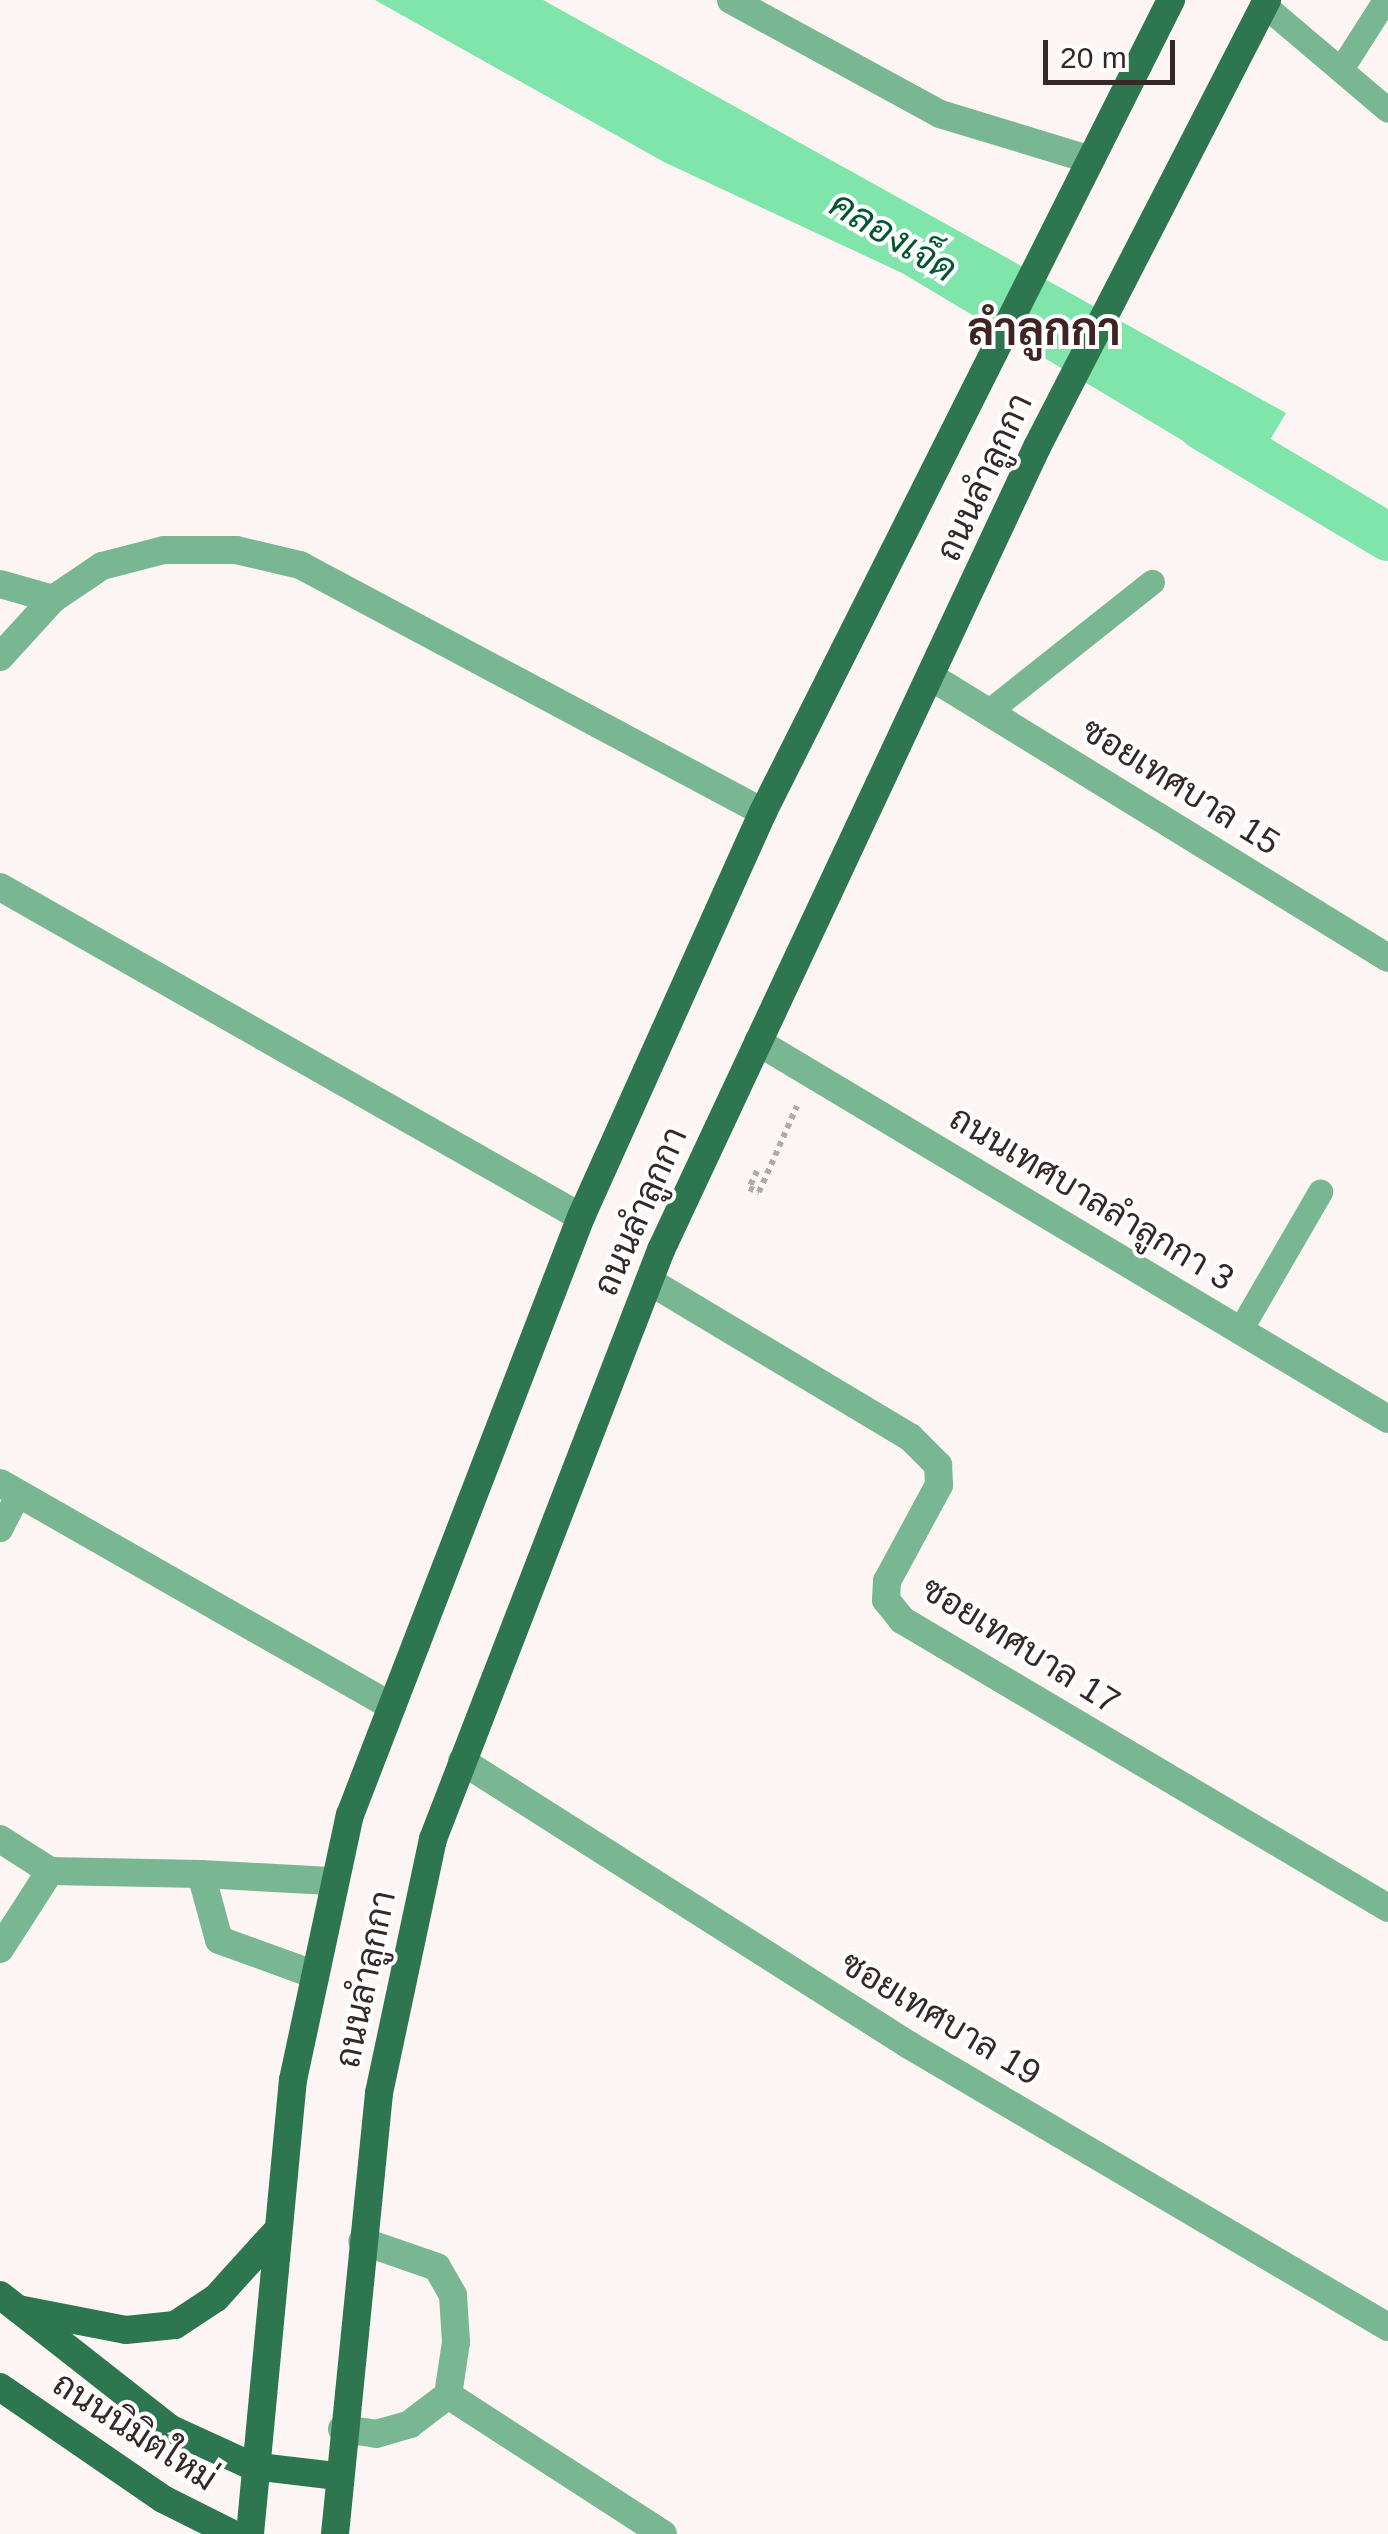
<!DOCTYPE html>
<html>
<head>
<meta charset="utf-8">
<style>
	body { margin:0 }
	#map { position:relative; width:1388px; height:2534px; overflow:hidden; background:#fcf5f4; font-family:Arial,Sarabun,sans-serif }
	div>[style] { position:absolute }
	[style*='--x'] { left:calc(var(--x)*1px); top:calc(var(--y)*1px); width:calc(var(--w)*1px); rotate:calc(var(--a)*1deg) }
	.water>* { inset:0; background:#7fe5aa }
	.canal>* { height:48px; margin:-24px; padding:0 24px; transform-origin:24px; border-radius:24px; background:#7fe5aa }
	.path>* { height:6px; margin-top:-3px; transform-origin:0; background:repeating-linear-gradient(90deg,#b1a8a7 0 5px,transparent 0 10px) }
	.service>* { height:25px; margin:-12.5px; padding:0 12.5px; transform-origin:12.5px; border-radius:12.5px; background:#79b792 }
	.minor>* { height:28px; margin:-14px; padding:0 14px; transform-origin:14px; border-radius:14px; background:#79b792 }
	.tertiary>* { height:28px; margin:-14px; padding:0 14px; transform-origin:14px; border-radius:14px; background:#79b792 }
	.primary>* { height:28px; margin:-14px; padding:0 14px; transform-origin:14px; border-radius:14px; background:#2d764f }
	span { translate:-50% -50%; white-space:nowrap; text-align:center; line-height:1.15; -webkit-text-stroke:8px #fff; paint-order:stroke }
	.street-label { font-size:35px; color:#352827 }
	.water-label { font-size:38px; color:#025732; font-style:italic }
	.district-label { font-size:45px; color:#3e2422; font-weight:700 }
	.scale { position:absolute; left:1043px; top:40px; width:132px; height:45px; box-sizing:border-box; border:5px solid #352827; border-top:0; padding-left:12px; font-size:30px; line-height:35px; white-space:nowrap; color:#352827; -webkit-text-stroke:8px #fff; paint-order:stroke }
</style>
</head>
<body>
<div id="map">
	<div class="water">
		<i style="clip-path:polygon(375px 0,543px 0,1286px 413px,1247px 479px,902px 273px,664px 162px)"></i>
	</div>
	<div class="canal">
		<i style="--x:1202;--y:426;--w:217;--a:30.8"></i>
	</div>
	<div class="path">
		<i style="--x:757;--y:1171;--w:19;--a:115"></i>
		<i style="--x:749;--y:1188;--w:11;--a:22"></i>
		<i style="--x:759;--y:1192;--w:94;--a:-66.2"></i>
	</div>
	<div class="service">
		<i style="--x:1264;--y:5;--w:162;--a:40.3"></i>
		<i style="--x:1341;--y:69;--w:82;--a:-57.5"></i>
		<i style="--x:989;--y:711;--w:208;--a:-38.4"></i>
		<i style="--x:1240;--y:1330;--w:160;--a:-59.9"></i>
		<i style="--x:0;--y:1529;--w:39;--a:-63"></i>
	</div>
	<div class="minor">
		<i style="--x:731;--y:0;--w:238;--a:28.6"></i>
		<i style="--x:940;--y:114;--w:155;--a:16.9"></i>
		<i style="--x:0;--y:584;--w:55;--a:15.8"></i>
		<i style="--x:0;--y:657;--w:79;--a:-47.6"></i>
		<i style="--x:53;--y:599;--w:59;--a:-34"></i>
		<i style="--x:102;--y:566;--w:64;--a:-14.5"></i>
		<i style="--x:164;--y:550;--w:72;--a:0"></i>
		<i style="--x:236;--y:550;--w:66;--a:13.2"></i>
		<i style="--x:300;--y:565;--w:525;--a:28.08"></i>
		<i style="--x:933;--y:678;--w:534;--a:31.61"></i>
		<i style="--x:0;--y:887;--w:668;--a:29.6"></i>
		<i style="--x:649;--y:1281;--w:304;--a:30.9"></i>
		<i style="--x:910;--y:1437;--w:40;--a:45"></i>
		<i style="--x:938;--y:1465;--w:20;--a:87"></i>
		<i style="--x:939;--y:1485;--w:109;--a:118.4"></i>
		<i style="--x:887;--y:1581;--w:19;--a:93"></i>
		<i style="--x:886;--y:1600;--w:26;--a:51"></i>
		<i style="--x:902;--y:1620;--w:565;--a:30.65"></i>
		<i style="--x:0;--y:1483;--w:451;--a:29.7"></i>
		<i style="--x:462;--y:1761;--w:530;--a:32.43"></i>
		<i style="--x:909;--y:2045;--w:556;--a:30.49"></i>
		<i style="--x:0;--y:1839;--w:59;--a:32.6"></i>
		<i style="--x:50;--y:1871;--w:151;--a:1.1"></i>
		<i style="--x:201;--y:1874;--w:68;--a:74.7"></i>
		<i style="--x:219;--y:1940;--w:97;--a:19.9"></i>
		<i style="--x:201;--y:1874;--w:129;--a:3.1"></i>
		<i style="--x:0;--y:1949;--w:93;--a:-57.3"></i>
		<i style="--x:448;--y:2395;--w:256;--a:32.9"></i>
		<i style="--x:342;--y:2429;--w:34;--a:8"></i>
		<i style="--x:376;--y:2434;--w:35;--a:-16"></i>
		<i style="--x:410;--y:2424;--w:48;--a:-37.3"></i>
		<i style="--x:448;--y:2395;--w:54;--a:-81.4"></i>
		<i style="--x:456;--y:2342;--w:47;--a:-93.7"></i>
		<i style="--x:453;--y:2295;--w:32;--a:-120"></i>
		<i style="--x:437;--y:2267;--w:79;--a:-160.9"></i>
	</div>
	<div class="tertiary">
		<i style="--x:758;--y:1042;--w:734;--a:30.9"></i>
	</div>
	<div class="primary">
		<i style="--x:0;--y:2295;--w:217;--a:38.1"></i>
		<i style="--x:171;--y:2429;--w:89;--a:24.6"></i>
		<i style="--x:252;--y:2466;--w:86;--a:6.7"></i>
		<i style="--x:18;--y:2309;--w:110;--a:11"></i>
		<i style="--x:126;--y:2330;--w:49;--a:-5.8"></i>
		<i style="--x:175;--y:2325;--w:49;--a:-33.4"></i>
		<i style="--x:216;--y:2298;--w:86;--a:-47.8"></i>
		<i style="--x:0;--y:2387;--w:198;--a:34.5"></i>
		<i style="--x:163;--y:2499;--w:78;--a:26.6"></i>
		<i style="--x:250;--y:2534;--w:456;--a:-84.6"></i>
		<i style="--x:293;--y:2080;--w:271;--a:-77.9"></i>
		<i style="--x:350;--y:1815;--w:641;--a:-68.88"></i>
		<i style="--x:581;--y:1217;--w:444;--a:-65.8"></i>
		<i style="--x:763;--y:812;--w:909;--a:-63.32"></i>
		<i style="--x:335;--y:2534;--w:443;--a:-84.3"></i>
		<i style="--x:379;--y:2093;--w:260;--a:-78"></i>
		<i style="--x:433;--y:1839;--w:632;--a:-68.84"></i>
		<i style="--x:661;--y:1250;--w:887;--a:-64.91"></i>
		<i style="--x:1037;--y:447;--w:503;--a:-62.77"></i>
	</div>
	<div class="street-label">
		<span style="left:984px;top:477px;rotate:-65deg">ถนนลำลูกกา</span>
		<span style="left:1181px;top:786px;rotate:32deg">ซอยเทศบาล 15</span>
		<span style="left:1092px;top:1198px;rotate:31deg">ถนนเทศบาลลำลูกกา 3</span>
		<span style="left:640px;top:1211px;rotate:-66deg">ถนนลำลูกกา</span>
		<span style="left:1021px;top:1645px;rotate:32deg">ซอยเทศบาล 17</span>
		<span style="left:365px;top:1979px;rotate:-78deg">ถนนลำลูกกา</span>
		<span style="left:941px;top:2018px;rotate:31deg">ซอยเทศบาล 19</span>
		<span style="left:135px;top:2431px;rotate:33deg">ถนนนิมิตใหม่</span>
	</div>
	<div class="water-label">
		<span style="left:893px;top:237px;rotate:31deg">คลองเจ็ด</span>
	</div>
	<div class="district-label">
		<span style="left:1044px;top:330px">ลำลูกกา</span>
	</div>
	<div class="scale">20 m</div>
</div>
</body>
</html>
